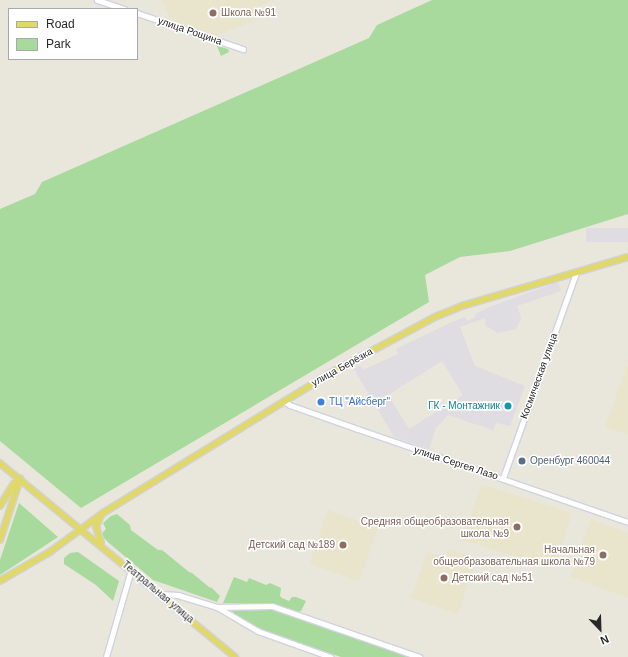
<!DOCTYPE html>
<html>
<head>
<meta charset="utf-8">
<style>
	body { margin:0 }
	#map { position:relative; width:628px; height:657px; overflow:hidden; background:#e9e6dc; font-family:Arial,sans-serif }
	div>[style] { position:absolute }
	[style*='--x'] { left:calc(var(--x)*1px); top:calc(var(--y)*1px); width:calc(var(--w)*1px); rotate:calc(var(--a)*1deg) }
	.industrial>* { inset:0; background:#dfdce2; transform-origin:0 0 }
	.education>* { inset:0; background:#e9e5cd; transform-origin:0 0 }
	.green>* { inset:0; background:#a8da9e }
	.roads { filter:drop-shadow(1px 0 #d1d2e0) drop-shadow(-1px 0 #d1d2e0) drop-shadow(0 1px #d1d2e0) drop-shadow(0 -1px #d1d2e0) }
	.minor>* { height:4.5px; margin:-2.25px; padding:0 2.25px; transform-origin:2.25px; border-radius:2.25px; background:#fff }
	.major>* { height:5.5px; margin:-2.75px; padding:0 2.75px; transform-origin:2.75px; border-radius:2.75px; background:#e0d86a }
	.dots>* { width:11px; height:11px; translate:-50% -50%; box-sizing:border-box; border:2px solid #fff; border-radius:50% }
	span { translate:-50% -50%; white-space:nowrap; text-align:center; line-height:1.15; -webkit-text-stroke:3px #fff; paint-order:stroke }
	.education-label { font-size:10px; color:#785e54 }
	.left { translate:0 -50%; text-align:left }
	.right { translate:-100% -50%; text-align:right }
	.street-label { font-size:10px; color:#282828 }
	.shop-label { font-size:10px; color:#366cbe }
	.culture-label { font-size:10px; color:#0d838f }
	.service-label { font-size:10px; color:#4e5e75 }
	.legend { position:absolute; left:8px; top:8px; width:130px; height:52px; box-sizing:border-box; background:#fff; border:1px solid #a9a9a9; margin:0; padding:5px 7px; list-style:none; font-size:12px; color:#282828 }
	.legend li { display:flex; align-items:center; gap:8px; height:20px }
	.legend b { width:20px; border:1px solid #a9a9a9 }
	.north { position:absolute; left:580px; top:609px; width:40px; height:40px; -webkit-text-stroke:3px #fff; paint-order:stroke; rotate:157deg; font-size:11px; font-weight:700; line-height:16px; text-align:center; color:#282828 }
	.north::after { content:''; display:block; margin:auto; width:14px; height:18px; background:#282828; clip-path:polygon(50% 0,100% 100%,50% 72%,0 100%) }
</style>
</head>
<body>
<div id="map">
	<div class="industrial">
		<i style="left:628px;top:228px;width:14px;height:42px;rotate:90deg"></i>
		<i style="clip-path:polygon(evenodd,558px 282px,561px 291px,517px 306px,521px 318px,516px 329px,498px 333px,486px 326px,485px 318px,460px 327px,475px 366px,525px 386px,510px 426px,496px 423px,493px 430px,448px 415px,436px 428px,429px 449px,394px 437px,354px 369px,360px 366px,363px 370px,398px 354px,396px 349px,450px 323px,465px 317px,467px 321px,476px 317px,475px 314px,487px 308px,558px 282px,442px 361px,463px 395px,409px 429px,388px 395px,442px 361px)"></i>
	</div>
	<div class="education">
		<i style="clip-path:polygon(162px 0,273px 0,256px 8px,260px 18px,216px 36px,170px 19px)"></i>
		<i style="clip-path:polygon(627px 365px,628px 365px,628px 435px,605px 427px)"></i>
		<i style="left:481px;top:484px;width:96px;height:59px;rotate:18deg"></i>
		<i style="left:328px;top:510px;width:53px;height:57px;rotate:19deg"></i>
		<i style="clip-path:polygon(591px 519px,628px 533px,628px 598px,570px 577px)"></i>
		<i style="clip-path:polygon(449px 549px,477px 558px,458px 614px,411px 598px,427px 552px,446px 558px)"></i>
	</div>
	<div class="green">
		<i style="clip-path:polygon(432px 0,628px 0,628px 214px,510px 251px,460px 257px,425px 275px,429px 302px,81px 508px,0 441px,0 209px,35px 194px,42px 182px,369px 38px,377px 25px)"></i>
		<i style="clip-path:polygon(217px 46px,228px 49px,229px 52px,221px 56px)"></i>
		<i style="clip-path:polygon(19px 503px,58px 537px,0 575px,0 560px)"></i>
		<i style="clip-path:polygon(117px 514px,130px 525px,131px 530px,158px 550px,162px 550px,189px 572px,192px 573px,209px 587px,212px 588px,220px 596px,217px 602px,153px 580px,109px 543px,103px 537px,102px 533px,106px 529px,103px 523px,111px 516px)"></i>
		<i style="clip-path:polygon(78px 552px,119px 581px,113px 601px,96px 585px,64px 564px,64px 558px,70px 553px)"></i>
		<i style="clip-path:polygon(234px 577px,247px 582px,249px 578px,266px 585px,270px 583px,281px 588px,280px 596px,282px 598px,289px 601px,292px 597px,296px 597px,306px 601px,301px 611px,297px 612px,266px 603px,223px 603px)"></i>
		<i style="clip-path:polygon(263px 607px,274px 609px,410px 657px,341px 657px,254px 627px,233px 613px,232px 610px,234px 608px)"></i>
	</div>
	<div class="roads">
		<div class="minor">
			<i style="--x:97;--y:0;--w:29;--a:18"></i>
			<i style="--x:137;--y:13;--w:112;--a:18.8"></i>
			<i style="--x:285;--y:401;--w:6;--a:39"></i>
			<i style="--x:290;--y:405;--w:72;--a:19.4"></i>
			<i style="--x:358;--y:429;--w:286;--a:19"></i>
			<i style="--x:503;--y:478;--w:218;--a:-70.4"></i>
			<i style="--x:160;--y:594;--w:18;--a:3"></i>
			<i style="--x:178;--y:595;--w:41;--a:17.1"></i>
			<i style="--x:217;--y:607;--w:48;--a:30.3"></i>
			<i style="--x:258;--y:631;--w:77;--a:19.6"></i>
			<i style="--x:217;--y:607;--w:55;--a:-1"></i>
			<i style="--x:272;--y:606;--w:156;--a:19.1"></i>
			<i style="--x:106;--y:657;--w:91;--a:-74"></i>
		</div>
		<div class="major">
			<i style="--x:0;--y:463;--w:305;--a:39.5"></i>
			<i style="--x:0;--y:506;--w:26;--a:-58"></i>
			<i style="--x:14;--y:484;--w:8;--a:-40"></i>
			<i style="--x:0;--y:540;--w:64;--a:-71.8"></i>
			<i style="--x:101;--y:543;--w:17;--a:-107"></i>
			<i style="--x:96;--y:527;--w:13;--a:-67"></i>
			<i style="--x:0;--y:581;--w:58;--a:-30.1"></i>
			<i style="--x:50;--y:552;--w:66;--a:-36.3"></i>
			<i style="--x:103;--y:513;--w:214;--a:-31.6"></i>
			<i style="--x:285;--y:401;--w:54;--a:-31.3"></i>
			<i style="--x:331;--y:373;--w:118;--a:-28.3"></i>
			<i style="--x:435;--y:317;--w:32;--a:-22"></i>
			<i style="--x:465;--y:305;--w:170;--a:-16.4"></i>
		</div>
	</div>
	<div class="dots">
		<i style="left:213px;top:13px;background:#8d6e63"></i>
		<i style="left:321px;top:402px;background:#3f7fe0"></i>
		<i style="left:508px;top:406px;background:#0f9aa8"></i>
		<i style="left:522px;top:461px;background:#5c6f8a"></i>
		<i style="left:517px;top:527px;background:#8d6e63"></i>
		<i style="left:343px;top:545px;background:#8d6e63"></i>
		<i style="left:603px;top:555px;background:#8d6e63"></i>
		<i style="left:444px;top:578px;background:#8d6e63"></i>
	</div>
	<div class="education-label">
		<span class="left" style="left:221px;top:13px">Школа №91</span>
		<span class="right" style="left:509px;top:527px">Средняя общеобразовательная<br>школа №9</span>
		<span class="right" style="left:335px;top:545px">Детский сад №189</span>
		<span class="right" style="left:595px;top:555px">Начальная<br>общеобразовательная школа №79</span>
		<span class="left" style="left:452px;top:578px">Детский сад №51</span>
	</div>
	<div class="street-label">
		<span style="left:190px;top:31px;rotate:19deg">улица Рощина</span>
		<span style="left:342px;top:367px;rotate:-29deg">улица Берёзка</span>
		<span style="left:539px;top:376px;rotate:-70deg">Космическая улица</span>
		<span style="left:456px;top:463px;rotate:18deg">улица Сергея Лазо</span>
		<span style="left:158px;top:592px;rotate:40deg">Театральная улица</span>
	</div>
	<div class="shop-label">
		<span class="left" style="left:329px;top:402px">ТЦ "Айсберг"</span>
	</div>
	<div class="culture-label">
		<span class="right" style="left:500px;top:406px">ГК - Монтажник</span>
	</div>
	<div class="service-label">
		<span class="left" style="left:530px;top:461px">Оренбург 460044</span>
	</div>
	<ul class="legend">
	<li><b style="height:5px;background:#e0d86a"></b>Road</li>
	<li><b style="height:11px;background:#a8da9e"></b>Park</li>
	</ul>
	<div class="north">N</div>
</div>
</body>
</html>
